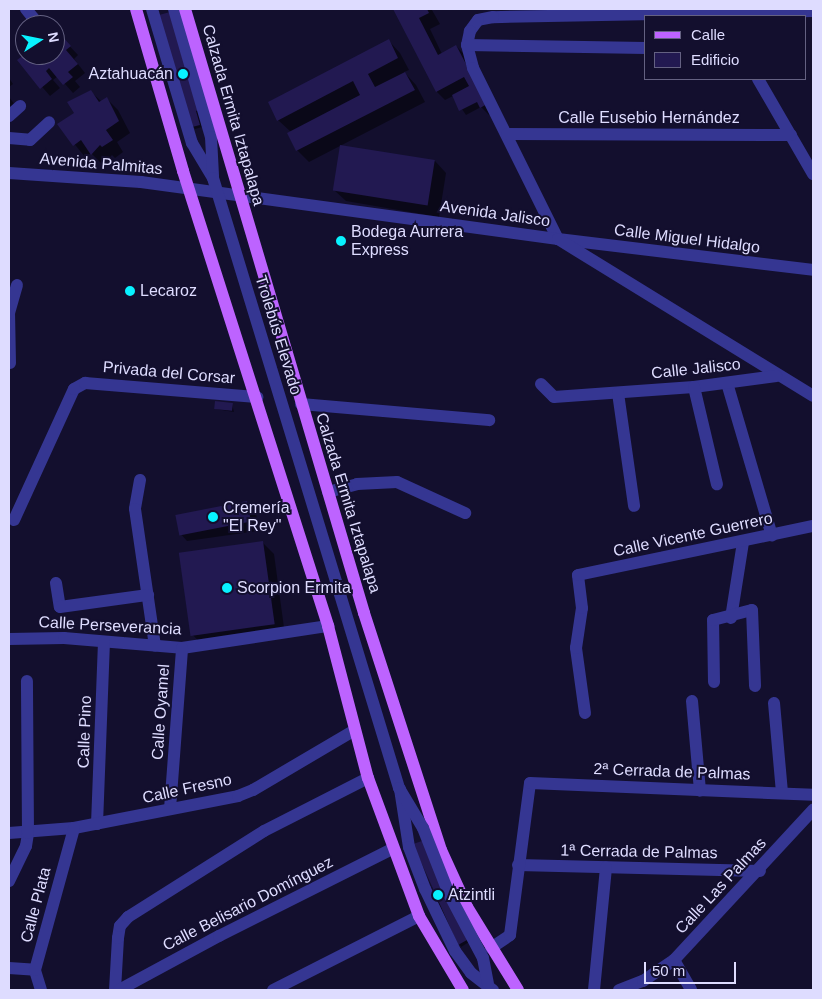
<!DOCTYPE html>
<html>
<head>
<meta charset="utf-8">
<style>
	body { margin:0 }
	#map { position:relative; width:822px; height:999px; overflow:hidden; background:#130f2e; font-family:Arial,sans-serif }
	div>[style] { position:absolute }
	[style*='--x'] { left:calc(var(--x)*1px); top:calc(var(--y)*1px); width:calc(var(--w)*1px); rotate:calc(var(--a)*1deg) }
	.shadow>* { inset:0; background:#0007 }
	.building>* { inset:0; background:#221951; transform-origin:0 0 }
	.minor>* { height:12px; margin:-6px; padding:0 6px; transform-origin:6px; border-radius:6px; background:#353692 }
	.major>* { height:12px; margin:-6px; padding:0 6px; transform-origin:6px; border-radius:6px; background:#bd63ff }
	.minor-bridge>* { height:12px; margin:-6px; padding:0 6px; transform-origin:6px; border-radius:6px; background:#353692 }
	.dots>* { width:14px; height:14px; translate:-50% -50%; box-sizing:border-box; border:2px solid #130f2e; border-radius:50% }
	span { translate:-50% -50%; white-space:nowrap; text-align:center; line-height:1.15; -webkit-text-stroke:4px #130f2e; paint-order:stroke }
	.poi-label { font-size:16px; color:#dedcff }
	.right { translate:-100% -50%; text-align:right }
	.left { translate:0 -50%; text-align:left }
	.street-label { font-size:16px; color:#dedcff }
	.frame { position:absolute; inset:0; border:10px solid #dedcff; pointer-events:none }
	.legend { position:absolute; left:644px; top:15px; width:162px; height:65px; box-sizing:border-box; background:#130f2e; border:1px solid #646182; margin:0; padding:6px 9px; list-style:none; font-size:15px; color:#dedcff }
	.legend li { display:flex; align-items:center; gap:10px; height:25px }
	.legend b { width:25px; border:1px solid #646182 }
	.north { position:absolute; left:15px; top:15px; width:50px; height:50px; box-sizing:border-box; background:#130f2e; border:1px solid #646182; border-radius:50%; rotate:79deg; font-size:14px; font-weight:700; line-height:20px; text-align:center; color:#dedcff }
	.north::after { content:''; display:block; margin:auto; width:18px; height:22px; background:#08f2ff; clip-path:polygon(50% 0,100% 100%,50% 72%,0 100%) }
	.scale { position:absolute; left:644px; top:962px; width:92px; height:22px; box-sizing:border-box; border:2px solid #dedcff; border-top:0; padding-left:6px; font-size:15px; line-height:18px; white-space:nowrap; color:#dedcff; -webkit-text-stroke:4px #130f2e; paint-order:stroke }
</style>
</head>
<body>
<div id="map">
	<div class="shadow">
		<i style="clip-path:polygon(394px 9px,432px 10px,440px 24px,430px 29px,442px 54px,456px 46px,465px 55px,494px 113px,489px 115px,481px 107px,466px 115px,453px 96px,445px 100px,437px 92px)"></i>
		<i style="clip-path:polygon(172px 16px,202px 127px,195px 129px,193px 126px)"></i>
		<i style="clip-path:polygon(62px 38px,78px 55px,74px 59px,85px 73px,75px 81px,80px 87px,73px 93px,58px 76px,53px 80px,60px 88px,50px 96px,19px 60px,55px 55px,55px 39px,58px 42px)"></i>
		<i style="clip-path:polygon(389px 41px,400px 53px,409px 70px,404px 72px,416px 85px,425px 102px,309px 162px,297px 150px,288px 133px,291px 132px,278px 120px)"></i>
		<i style="clip-path:polygon(9px 78px,13px 84px,9px 87px)"></i>
		<i style="clip-path:polygon(90px 91px,102px 102px,107px 99px,118px 110px,130px 133px,117px 142px,123px 152px,115px 158px,112px 155px,103px 165px,91px 153px,85px 157px,59px 125px,76px 113px)"></i>
		<i style="clip-path:polygon(9px 97px,15px 105px,9px 110px)"></i>
		<i style="clip-path:polygon(435px 161px,446px 173px,439px 217px,346px 201px,334px 190px)"></i>
		<i style="clip-path:polygon(232px 404px,234px 412px,216px 409px)"></i>
		<i style="clip-path:polygon(247px 502px,256px 511px,258px 531px,187px 541px,179px 532px)"></i>
		<i style="clip-path:polygon(262px 542px,274px 554px,285px 635px,203px 646px,192px 634px)"></i>
		<i style="clip-path:polygon(415px 845px,469px 942px,461px 947px,447px 923px)"></i>
	</div>
	<div class="building">
		<i style="clip-path:polygon(393px 9px,427px 9px,429px 13px,419px 18px,438px 55px,456px 45px,487px 104px,480px 108px,477px 102px,459px 111px,452px 95px,469px 86px,464px 77px,436px 92px)"></i>
		<i style="clip-path:polygon(170px 12px,199px 110px,196px 111px,200px 125px,192px 127px,159px 15px)"></i>
		<i style="clip-path:polygon(62px 36px,71px 46px,66px 50px,78px 64px,68px 72px,73px 77px,63px 85px,49px 68px,46px 71px,52px 79px,40px 89px,17px 60px,25px 54px,55px 55px,55px 38px,57px 41px)"></i>
		<i style="clip-path:polygon(389px 39px,398px 58px,368px 74px,375px 87px,405px 72px,415px 90px,296px 151px,287px 133px,360px 95px,353px 81px,277px 121px,268px 102px)"></i>
		<i style="clip-path:polygon(91px 90px,99px 102px,107px 97px,119px 121px,106px 130px,113px 140px,102px 147px,100px 145px,91px 155px,81px 140px,73px 146px,57px 124px,74px 113px,67px 102px)"></i>
		<i style="left:340px;top:145px;width:96px;height:46px;rotate:9deg"></i>
		<i style="left:215px;top:401px;width:18px;height:8px;rotate:6deg"></i>
		<i style="left:247px;top:501px;width:21px;height:73px;rotate:79deg"></i>
		<i style="left:263px;top:541px;width:84px;height:85px;rotate:82deg"></i>
		<i style="clip-path:polygon(425px 840px,467px 940px,458px 945px,413px 844px)"></i>
	</div>
	<div class="minor">
		<i style="--x:26;--y:9;--w:14;--a:51"></i>
		<i style="--x:152;--y:9;--w:140;--a:73.4"></i>
		<i style="--x:192;--y:143;--w:41;--a:59"></i>
		<i style="--x:174;--y:9;--w:133;--a:73.9"></i>
		<i style="--x:211;--y:137;--w:39;--a:87"></i>
		<i style="--x:813;--y:11;--w:320;--a:178.9"></i>
		<i style="--x:493;--y:17;--w:15;--a:169"></i>
		<i style="--x:478;--y:20;--w:14;--a:126"></i>
		<i style="--x:470;--y:31;--w:14;--a:102"></i>
		<i style="--x:467;--y:45;--w:24;--a:75"></i>
		<i style="--x:473;--y:68;--w:191;--a:63.6"></i>
		<i style="--x:558;--y:239;--w:257;--a:6.9"></i>
		<i style="--x:467;--y:45;--w:179;--a:1"></i>
		<i style="--x:758;--y:79;--w:110;--a:59.9"></i>
		<i style="--x:9;--y:116;--w:15;--a:-42"></i>
		<i style="--x:507;--y:134;--w:284;--a:0.2"></i>
		<i style="--x:9;--y:138;--w:21;--a:5"></i>
		<i style="--x:30;--y:140;--w:26;--a:-43"></i>
		<i style="--x:9;--y:173;--w:132;--a:3.9"></i>
		<i style="--x:141;--y:182;--w:421;--a:7.8"></i>
		<i style="--x:558;--y:239;--w:299;--a:31.6"></i>
		<i style="--x:10;--y:363;--w:50;--a:-91.1"></i>
		<i style="--x:9;--y:313;--w:29;--a:-74"></i>
		<i style="--x:727;--y:383;--w:159;--a:73.6"></i>
		<i style="--x:541;--y:384;--w:18;--a:45"></i>
		<i style="--x:554;--y:397;--w:140;--a:-4.1"></i>
		<i style="--x:694;--y:387;--w:83;--a:-7.6"></i>
		<i style="--x:694;--y:387;--w:100;--a:76.7"></i>
		<i style="--x:618;--y:393;--w:114;--a:81.9"></i>
		<i style="--x:301;--y:404;--w:189;--a:4.9"></i>
		<i style="--x:140;--y:480;--w:29;--a:100"></i>
		<i style="--x:135;--y:509;--w:138;--a:81.7"></i>
		<i style="--x:328;--y:492;--w:30;--a:-15"></i>
		<i style="--x:357;--y:484;--w:40;--a:-2.9"></i>
		<i style="--x:397;--y:482;--w:75;--a:24.5"></i>
		<i style="--x:14;--y:520;--w:144;--a:-65.4"></i>
		<i style="--x:74;--y:389;--w:13;--a:-29"></i>
		<i style="--x:85;--y:383;--w:173;--a:4.7"></i>
		<i style="--x:56;--y:583;--w:24;--a:81"></i>
		<i style="--x:60;--y:607;--w:89;--a:-7.8"></i>
		<i style="--x:731;--y:618;--w:77;--a:-81"></i>
		<i style="--x:9;--y:639;--w:55;--a:-1"></i>
		<i style="--x:64;--y:638;--w:118;--a:4.8"></i>
		<i style="--x:182;--y:648;--w:148;--a:-8.6"></i>
		<i style="--x:714;--y:682;--w:62;--a:-90.9"></i>
		<i style="--x:713;--y:620;--w:40;--a:-14.4"></i>
		<i style="--x:752;--y:610;--w:76;--a:87.7"></i>
		<i style="--x:692;--y:701;--w:90;--a:84.9"></i>
		<i style="--x:774;--y:703;--w:90;--a:84.9"></i>
		<i style="--x:585;--y:713;--w:66;--a:-97.9"></i>
		<i style="--x:576;--y:648;--w:40;--a:-81.5"></i>
		<i style="--x:582;--y:608;--w:33;--a:-97"></i>
		<i style="--x:578;--y:575;--w:240;--a:-11.8"></i>
		<i style="--x:400;--y:789;--w:59;--a:81.2"></i>
		<i style="--x:409;--y:847;--w:45;--a:69.1"></i>
		<i style="--x:425;--y:889;--w:69;--a:64.2"></i>
		<i style="--x:455;--y:951;--w:27;--a:54"></i>
		<i style="--x:471;--y:973;--w:28;--a:38"></i>
		<i style="--x:170;--y:809;--w:161;--a:-85.7"></i>
		<i style="--x:97;--y:824;--w:182;--a:-87.8"></i>
		<i style="--x:9;--y:833;--w:65;--a:-4.4"></i>
		<i style="--x:74;--y:828;--w:167;--a:-11"></i>
		<i style="--x:238;--y:796;--w:16;--a:-22"></i>
		<i style="--x:253;--y:790;--w:118;--a:-30.5"></i>
		<i style="--x:518;--y:865;--w:242;--a:1.4"></i>
		<i style="--x:9;--y:881;--w:39;--a:-64"></i>
		<i style="--x:26;--y:846;--w:13;--a:-81"></i>
		<i style="--x:28;--y:833;--w:152;--a:-90.4"></i>
		<i style="--x:491;--y:948;--w:23;--a:-34"></i>
		<i style="--x:510;--y:935;--w:153;--a:-82.5"></i>
		<i style="--x:530;--y:783;--w:283;--a:2.4"></i>
		<i style="--x:674;--y:960;--w:34;--a:60"></i>
		<i style="--x:9;--y:968;--w:26;--a:4"></i>
		<i style="--x:41;--y:990;--w:21;--a:-107"></i>
		<i style="--x:35;--y:970;--w:147;--a:-74.6"></i>
		<i style="--x:115;--y:990;--w:52;--a:-86.7"></i>
		<i style="--x:118;--y:938;--w:12;--a:-81"></i>
		<i style="--x:120;--y:926;--w:12;--a:-48"></i>
		<i style="--x:128;--y:917;--w:161;--a:-32.3"></i>
		<i style="--x:264;--y:831;--w:117;--a:-27"></i>
		<i style="--x:119;--y:990;--w:114;--a:-28.4"></i>
		<i style="--x:219;--y:936;--w:194;--a:-26.7"></i>
		<i style="--x:273;--y:990;--w:164;--a:-26.9"></i>
		<i style="--x:594;--y:990;--w:123;--a:-84.4"></i>
		<i style="--x:619;--y:990;--w:26;--a:-21"></i>
		<i style="--x:643;--y:981;--w:37;--a:-34"></i>
		<i style="--x:674;--y:960;--w:205;--a:-47.2"></i>
	</div>
	<div class="major">
		<i style="--x:136;--y:9;--w:169;--a:73.8"></i>
		<i style="--x:183;--y:171;--w:478;--a:72.3"></i>
		<i style="--x:328;--y:626;--w:157;--a:75.3"></i>
		<i style="--x:368;--y:778;--w:147;--a:69.7"></i>
		<i style="--x:419;--y:916;--w:86;--a:59.3"></i>
		<i style="--x:185;--y:9;--w:630;--a:73.49"></i>
		<i style="--x:364;--y:613;--w:249;--a:72"></i>
		<i style="--x:441;--y:850;--w:63;--a:65.5"></i>
		<i style="--x:467;--y:907;--w:97;--a:58.4"></i>
	</div>
	<div class="minor-bridge">
		<i style="--x:213;--y:178;--w:638;--a:73.04"></i>
		<i style="--x:399;--y:788;--w:47;--a:59"></i>
		<i style="--x:423;--y:828;--w:71;--a:68.5"></i>
		<i style="--x:449;--y:894;--w:72;--a:62"></i>
		<i style="--x:483;--y:958;--w:26;--a:79"></i>
	</div>
	<div class="dots">
		<i style="left:183px;top:74px;background:#08f2ff"></i>
		<i style="left:341px;top:241px;background:#08f2ff"></i>
		<i style="left:130px;top:291px;background:#08f2ff"></i>
		<i style="left:213px;top:517px;background:#08f2ff"></i>
		<i style="left:227px;top:588px;background:#08f2ff"></i>
		<i style="left:438px;top:895px;background:#08f2ff"></i>
	</div>
	<div class="poi-label">
		<span class="right" style="left:173px;top:74px">Aztahuacán</span>
		<span class="left" style="left:351px;top:241px">Bodega Aurrera<br>Express</span>
		<span class="left" style="left:140px;top:291px">Lecaroz</span>
		<span class="left" style="left:223px;top:517px">Cremería<br>"El Rey"</span>
		<span class="left" style="left:237px;top:588px">Scorpion Ermita</span>
		<span class="left" style="left:448px;top:895px">Atzintli</span>
	</div>
	<div class="street-label">
		<span style="left:233px;top:115px;rotate:74deg">Calzada Ermita Iztapalapa</span>
		<span style="left:649px;top:118px">Calle Eusebio Hernández</span>
		<span style="left:101px;top:164px;rotate:5deg">Avenida Palmitas</span>
		<span style="left:495px;top:214px;rotate:8deg">Avenida Jalisco</span>
		<span style="left:687px;top:239px;rotate:7deg">Calle Miguel Hidalgo</span>
		<span style="left:278px;top:335px;rotate:73deg">Trolebús Elevado</span>
		<span style="left:696px;top:369px;rotate:-6deg">Calle Jalisco</span>
		<span style="left:169px;top:373px;rotate:5deg">Privada del Corsar</span>
		<span style="left:348px;top:503px;rotate:73deg">Calzada Ermita Iztapalapa</span>
		<span style="left:693px;top:535px;rotate:-12deg">Calle Vicente Guerrero</span>
		<span style="left:110px;top:626px;rotate:3deg">Calle Perseverancia</span>
		<span style="left:161px;top:712px;rotate:-86deg">Calle Oyamel</span>
		<span style="left:85px;top:732px;rotate:-88deg">Calle Pino</span>
		<span style="left:672px;top:772px;rotate:2deg">2ª Cerrada de Palmas</span>
		<span style="left:187px;top:789px;rotate:-12deg">Calle Fresno</span>
		<span style="left:639px;top:852px;rotate:1deg">1ª Cerrada de Palmas</span>
		<span style="left:721px;top:886px;rotate:-47deg">Calle Las Palmas</span>
		<span style="left:248px;top:904px;rotate:-27deg">Calle Belisario Domínguez</span>
		<span style="left:36px;top:905px;rotate:-75deg">Calle Plata</span>
	</div>
	<div class="frame"></div>
	<ul class="legend">
	<li><b style="height:6px;background:#bd63ff"></b>Calle</li>
	<li><b style="height:14px;background:#221951"></b>Edificio</li>
	</ul>
	<div class="north">N</div>
	<div class="scale">50 m</div>
</div>
</body>
</html>
